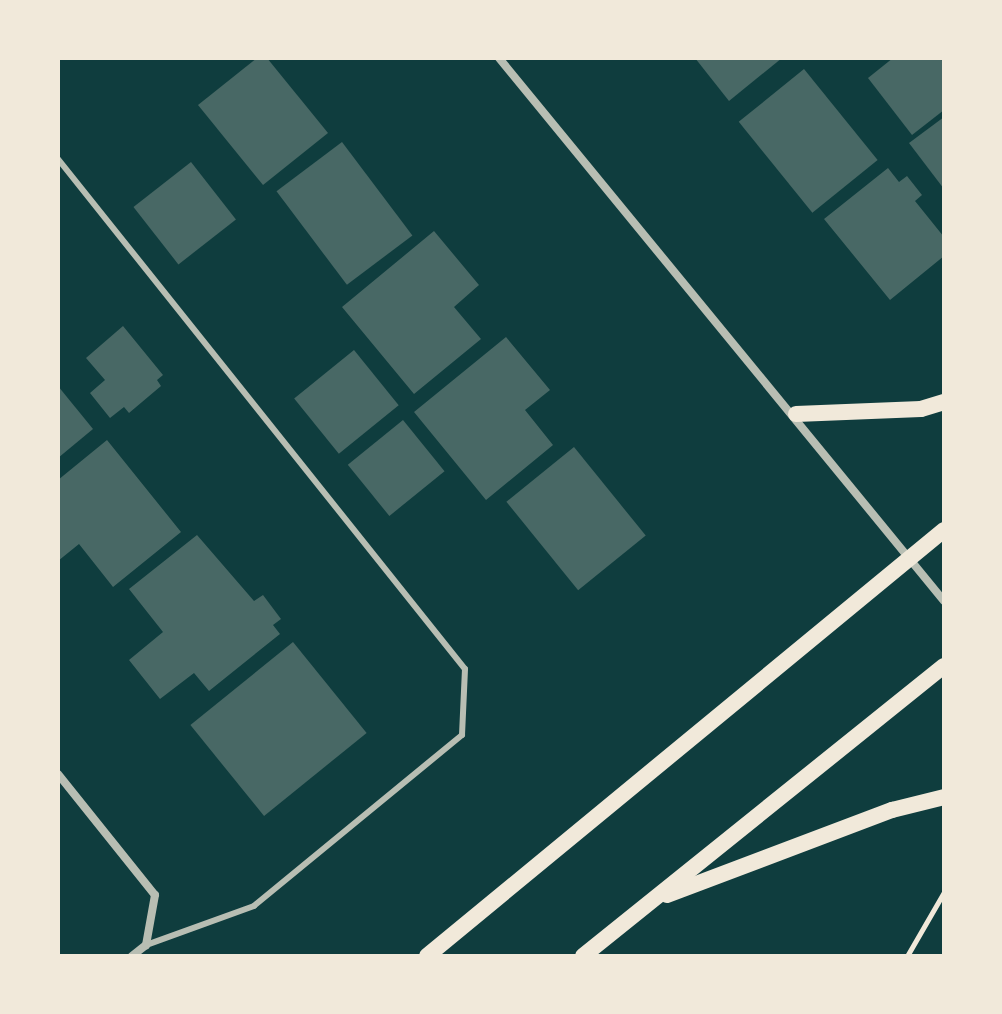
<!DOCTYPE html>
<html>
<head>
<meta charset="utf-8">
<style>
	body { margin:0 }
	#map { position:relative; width:1002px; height:1014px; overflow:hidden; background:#0f3d3e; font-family:"Titillium Web",sans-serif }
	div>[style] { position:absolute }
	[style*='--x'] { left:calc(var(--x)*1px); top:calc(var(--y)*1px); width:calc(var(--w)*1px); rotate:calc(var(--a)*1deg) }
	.building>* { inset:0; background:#486865; transform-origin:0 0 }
	.path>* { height:5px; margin:-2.5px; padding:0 2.5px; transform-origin:2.5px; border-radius:2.5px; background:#f1e9da }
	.service>* { height:6px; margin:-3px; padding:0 3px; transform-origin:3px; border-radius:3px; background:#b8beb3 }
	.minor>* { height:8px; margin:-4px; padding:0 4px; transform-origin:4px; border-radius:4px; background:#b8beb3 }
	.secondary>* { height:16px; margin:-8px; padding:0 8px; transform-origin:8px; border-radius:8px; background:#f1e9da }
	span { translate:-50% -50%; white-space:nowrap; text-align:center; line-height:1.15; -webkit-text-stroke:6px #f1e9da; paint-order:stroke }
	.frame { position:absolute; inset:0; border:60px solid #f1e9da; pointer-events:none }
</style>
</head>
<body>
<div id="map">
	<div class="building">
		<i style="clip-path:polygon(257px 58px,267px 58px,328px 133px,263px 185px,198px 105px)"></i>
		<i style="clip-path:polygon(695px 58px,782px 58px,729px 101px)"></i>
		<i style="clip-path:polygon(893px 58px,940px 58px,944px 63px,944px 110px,912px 135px,868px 78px)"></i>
		<i style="left:804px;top:69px;width:117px;height:84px;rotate:51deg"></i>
		<i style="clip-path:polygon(944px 117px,944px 189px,909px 143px)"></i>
		<i style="left:342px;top:142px;width:117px;height:82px;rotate:53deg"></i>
		<i style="left:191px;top:162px;width:73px;height:73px;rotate:52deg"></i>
		<i style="clip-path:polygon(888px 168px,899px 182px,907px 176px,922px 195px,915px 201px,944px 237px,944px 256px,890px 300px,824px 219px)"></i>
		<i style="clip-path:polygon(434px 231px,479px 285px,454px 307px,481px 339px,414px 394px,342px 307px)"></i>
		<i style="clip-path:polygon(123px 326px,163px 375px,157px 380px,161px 386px,129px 413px,124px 407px,110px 418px,90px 393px,105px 380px,86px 358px)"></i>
		<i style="clip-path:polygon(506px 337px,550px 390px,525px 410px,553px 445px,486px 500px,414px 412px)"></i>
		<i style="left:354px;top:350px;width:71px;height:77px;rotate:51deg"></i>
		<i style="clip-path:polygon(58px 386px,93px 429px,58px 458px)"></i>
		<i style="left:403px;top:420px;width:66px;height:71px;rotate:51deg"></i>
		<i style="clip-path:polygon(107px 440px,181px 532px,113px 587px,79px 544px,58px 561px,58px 480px)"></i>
		<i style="left:574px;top:447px;width:114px;height:87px;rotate:51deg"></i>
		<i style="clip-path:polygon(197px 535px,254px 601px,263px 595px,281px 619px,273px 625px,280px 634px,209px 691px,194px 673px,160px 699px,129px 660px,163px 632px,129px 589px)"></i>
		<i style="left:293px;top:642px;width:117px;height:132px;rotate:51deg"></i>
	</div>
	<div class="path">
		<i style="--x:907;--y:956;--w:74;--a:-60"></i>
	</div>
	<div class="service">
		<i style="--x:58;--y:159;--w:652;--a:51.41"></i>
		<i style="--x:465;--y:669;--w:66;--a:92.6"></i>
		<i style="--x:462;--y:735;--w:269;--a:140.6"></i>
		<i style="--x:254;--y:906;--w:115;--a:160.1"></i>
	</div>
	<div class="minor">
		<i style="--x:499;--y:58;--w:702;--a:50.66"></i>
		<i style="--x:58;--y:774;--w:155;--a:51.3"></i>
		<i style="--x:155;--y:895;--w:51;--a:100.2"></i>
		<i style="--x:146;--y:945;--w:18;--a:142"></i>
	</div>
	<div class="secondary">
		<i style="--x:796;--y:414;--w:125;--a:-2.3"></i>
		<i style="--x:921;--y:409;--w:24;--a:-17"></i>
		<i style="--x:667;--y:895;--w:241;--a:-20.7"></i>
		<i style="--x:892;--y:810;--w:54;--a:-14"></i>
		<i style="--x:427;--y:956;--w:670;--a:-39.49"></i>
		<i style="--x:583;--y:956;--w:463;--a:-38.8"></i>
	</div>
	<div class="frame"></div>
</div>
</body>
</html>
